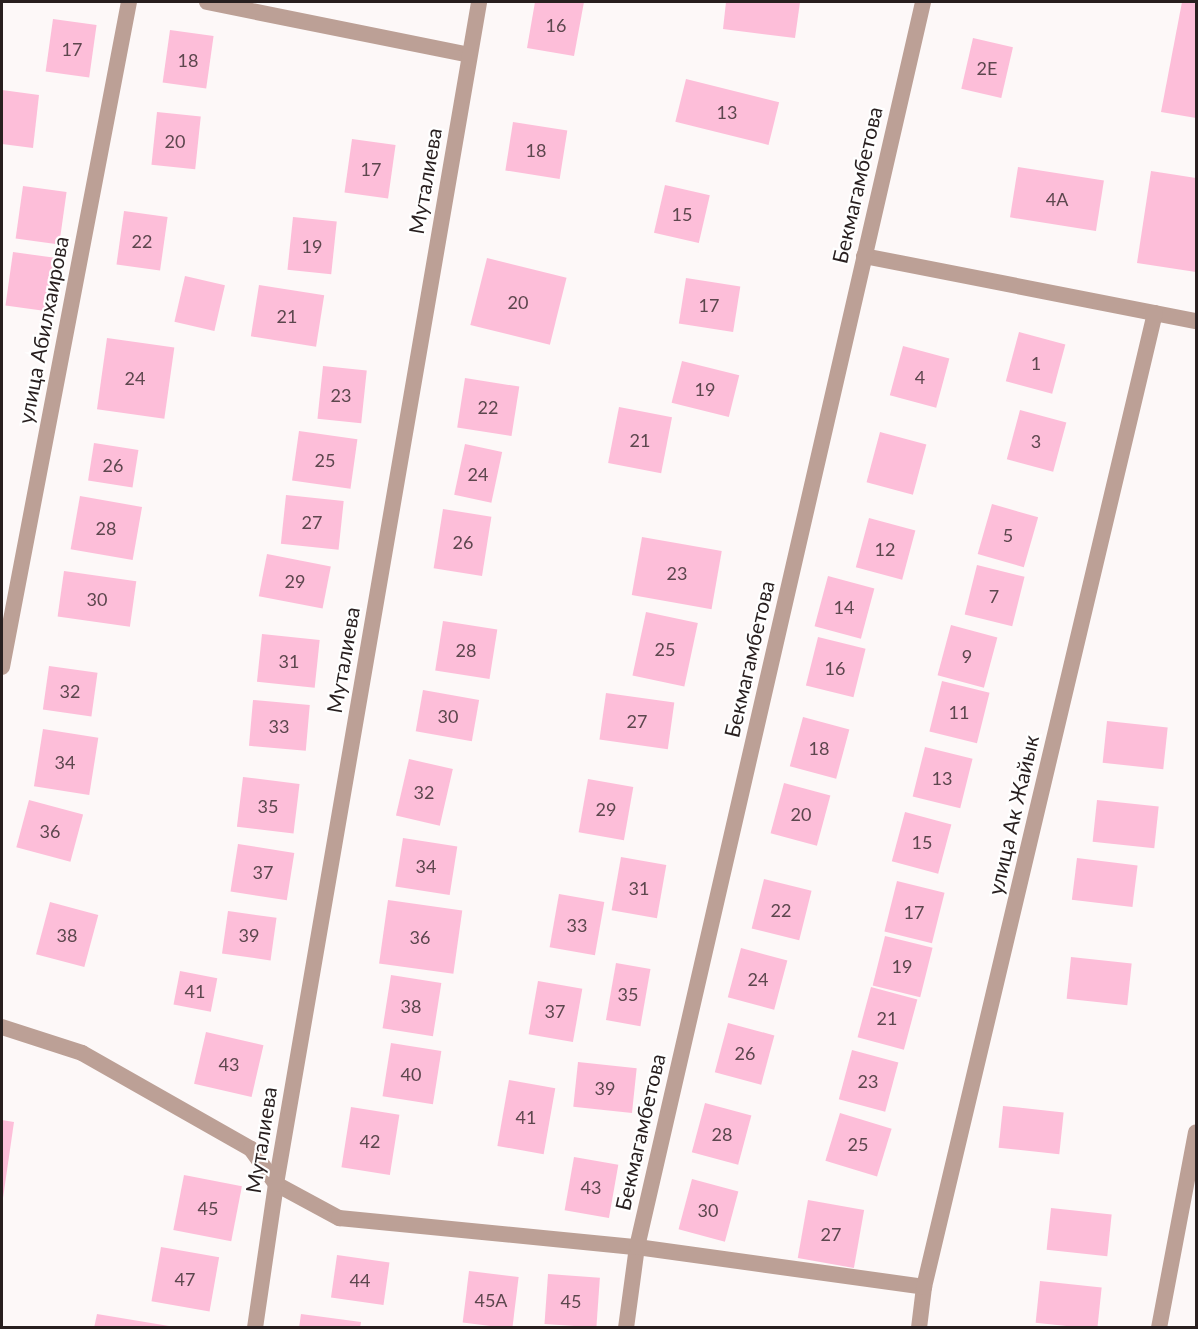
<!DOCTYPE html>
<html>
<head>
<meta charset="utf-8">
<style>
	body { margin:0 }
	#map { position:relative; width:1198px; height:1329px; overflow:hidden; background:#fdf8f8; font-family:Lato,sans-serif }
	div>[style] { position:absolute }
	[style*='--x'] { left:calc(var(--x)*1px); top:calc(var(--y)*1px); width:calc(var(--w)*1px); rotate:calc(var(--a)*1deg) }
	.building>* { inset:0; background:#fdbed9; transform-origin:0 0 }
	.minor>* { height:16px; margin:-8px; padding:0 8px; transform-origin:8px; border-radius:8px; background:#bca096 }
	span { translate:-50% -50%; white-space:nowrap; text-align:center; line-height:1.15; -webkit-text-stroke:4.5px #fff; paint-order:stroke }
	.number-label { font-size:18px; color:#5d474e }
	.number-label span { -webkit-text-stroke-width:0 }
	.street-label { font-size:21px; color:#281f1f }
	.frame { position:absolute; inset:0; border:3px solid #281f1f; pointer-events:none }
</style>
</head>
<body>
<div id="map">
	<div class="building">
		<i style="clip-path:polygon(535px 2px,584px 2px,574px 56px,527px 48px)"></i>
		<i style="clip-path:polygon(726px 2px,800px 2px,795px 38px,723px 29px)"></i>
		<i style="clip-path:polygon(1182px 2px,1196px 2px,1196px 118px,1161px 112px)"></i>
		<i style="left:53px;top:19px;width:44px;height:53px;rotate:8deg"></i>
		<i style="left:170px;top:30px;width:44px;height:53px;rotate:8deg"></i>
		<i style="left:973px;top:38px;width:41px;height:52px;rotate:13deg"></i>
		<i style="left:686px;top:79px;width:96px;height:44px;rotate:14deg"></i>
		<i style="clip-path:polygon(2px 90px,39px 95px,33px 148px,2px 144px)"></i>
		<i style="left:157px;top:112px;width:44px;height:53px;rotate:6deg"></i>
		<i style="left:513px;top:122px;width:55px;height:49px;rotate:9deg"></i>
		<i style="left:352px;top:139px;width:44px;height:54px;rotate:8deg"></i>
		<i style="left:1018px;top:167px;width:87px;height:51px;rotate:9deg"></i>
		<i style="clip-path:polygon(1151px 171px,1196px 178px,1196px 272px,1137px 263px)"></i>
		<i style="left:665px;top:185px;width:46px;height:49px;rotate:13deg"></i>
		<i style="left:23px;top:186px;width:44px;height:53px;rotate:8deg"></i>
		<i style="left:124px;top:211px;width:44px;height:54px;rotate:8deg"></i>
		<i style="left:293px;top:217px;width:44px;height:53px;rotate:6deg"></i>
		<i style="left:13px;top:252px;width:44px;height:54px;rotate:8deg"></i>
		<i style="left:487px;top:258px;width:82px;height:69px;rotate:14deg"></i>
		<i style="left:185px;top:276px;width:41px;height:47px;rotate:13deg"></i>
		<i style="left:686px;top:278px;width:55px;height:46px;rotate:9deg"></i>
		<i style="left:259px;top:285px;width:66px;height:52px;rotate:9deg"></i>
		<i style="left:1019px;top:332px;width:48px;height:51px;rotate:15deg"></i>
		<i style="left:107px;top:338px;width:68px;height:72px;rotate:8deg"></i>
		<i style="left:903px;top:346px;width:48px;height:51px;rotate:15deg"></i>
		<i style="left:682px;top:361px;width:59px;height:43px;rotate:14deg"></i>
		<i style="left:323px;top:366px;width:44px;height:53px;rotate:6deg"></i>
		<i style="left:465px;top:378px;width:55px;height:50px;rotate:9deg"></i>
		<i style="left:619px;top:407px;width:54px;height:57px;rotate:11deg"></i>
		<i style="left:1020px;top:410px;width:48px;height:51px;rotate:15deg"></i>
		<i style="left:299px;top:431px;width:59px;height:50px;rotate:8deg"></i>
		<i style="left:880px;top:432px;width:48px;height:52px;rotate:15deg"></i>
		<i style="left:94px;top:443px;width:45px;height:38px;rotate:9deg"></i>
		<i style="left:465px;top:444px;width:38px;height:52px;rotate:12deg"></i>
		<i style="left:286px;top:495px;width:58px;height:49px;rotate:6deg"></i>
		<i style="left:80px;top:496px;width:63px;height:54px;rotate:10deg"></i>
		<i style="left:992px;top:504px;width:48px;height:52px;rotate:16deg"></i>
		<i style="left:443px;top:509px;width:49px;height:60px;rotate:9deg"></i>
		<i style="left:869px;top:518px;width:48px;height:51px;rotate:15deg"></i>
		<i style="left:642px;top:537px;width:81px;height:59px;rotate:10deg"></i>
		<i style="left:267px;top:554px;width:65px;height:43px;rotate:11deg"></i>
		<i style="left:977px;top:565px;width:49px;height:51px;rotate:14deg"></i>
		<i style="left:64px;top:571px;width:73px;height:46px;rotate:8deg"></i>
		<i style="left:828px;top:576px;width:48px;height:52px;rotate:15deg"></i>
		<i style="left:646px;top:612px;width:53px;height:65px;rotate:12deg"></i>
		<i style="left:443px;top:621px;width:55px;height:50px;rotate:9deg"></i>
		<i style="left:951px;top:625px;width:48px;height:52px;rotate:15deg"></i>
		<i style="left:262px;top:634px;width:58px;height:48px;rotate:6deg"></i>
		<i style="left:818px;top:637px;width:49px;height:50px;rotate:14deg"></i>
		<i style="left:49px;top:666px;width:49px;height:44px;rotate:8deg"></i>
		<i style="left:942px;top:681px;width:49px;height:52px;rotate:14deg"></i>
		<i style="left:423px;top:690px;width:57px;height:42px;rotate:10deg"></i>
		<i style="left:606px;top:693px;width:69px;height:47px;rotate:8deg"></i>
		<i style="left:253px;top:700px;width:57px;height:46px;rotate:5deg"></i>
		<i style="left:803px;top:717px;width:48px;height:51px;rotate:15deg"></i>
		<i style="left:1107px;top:721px;width:61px;height:42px;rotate:6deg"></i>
		<i style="left:43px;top:729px;width:56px;height:58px;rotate:9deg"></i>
		<i style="left:925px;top:747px;width:49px;height:51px;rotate:14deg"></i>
		<i style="left:409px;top:759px;width:45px;height:58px;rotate:13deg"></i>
		<i style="left:243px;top:777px;width:57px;height:50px;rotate:7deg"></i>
		<i style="left:588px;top:779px;width:46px;height:54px;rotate:10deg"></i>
		<i style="left:784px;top:783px;width:48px;height:52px;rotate:15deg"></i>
		<i style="left:29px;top:800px;width:56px;height:49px;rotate:15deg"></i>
		<i style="left:1097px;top:800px;width:62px;height:42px;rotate:6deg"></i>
		<i style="left:905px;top:812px;width:48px;height:51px;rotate:15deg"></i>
		<i style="left:403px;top:838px;width:55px;height:49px;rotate:9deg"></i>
		<i style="left:238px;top:844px;width:57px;height:48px;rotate:9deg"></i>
		<i style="left:621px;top:857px;width:46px;height:54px;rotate:10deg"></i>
		<i style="left:1077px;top:858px;width:61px;height:42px;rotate:7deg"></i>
		<i style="left:764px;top:879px;width:49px;height:51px;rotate:14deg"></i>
		<i style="left:897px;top:881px;width:49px;height:52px;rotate:14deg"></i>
		<i style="left:559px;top:894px;width:46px;height:54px;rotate:10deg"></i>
		<i style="left:388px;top:900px;width:75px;height:64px;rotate:8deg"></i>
		<i style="left:50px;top:902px;width:50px;height:54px;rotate:15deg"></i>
		<i style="left:228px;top:911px;width:49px;height:43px;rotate:8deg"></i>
		<i style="left:885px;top:936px;width:49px;height:51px;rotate:14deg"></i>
		<i style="left:741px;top:948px;width:48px;height:51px;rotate:15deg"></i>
		<i style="left:1071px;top:957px;width:61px;height:42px;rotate:6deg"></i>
		<i style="left:616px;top:963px;width:35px;height:58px;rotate:10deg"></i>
		<i style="left:180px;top:971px;width:38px;height:34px;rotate:11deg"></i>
		<i style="left:391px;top:975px;width:51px;height:54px;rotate:9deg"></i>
		<i style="left:538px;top:981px;width:45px;height:54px;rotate:10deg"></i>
		<i style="left:871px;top:987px;width:48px;height:52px;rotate:15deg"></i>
		<i style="left:728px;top:1023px;width:48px;height:51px;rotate:15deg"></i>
		<i style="left:206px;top:1032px;width:59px;height:53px;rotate:13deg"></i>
		<i style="left:391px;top:1043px;width:51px;height:54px;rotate:9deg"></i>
		<i style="left:852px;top:1050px;width:48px;height:51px;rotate:15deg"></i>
		<i style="left:578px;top:1062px;width:59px;height:45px;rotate:6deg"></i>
		<i style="left:509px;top:1080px;width:47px;height:67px;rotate:10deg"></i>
		<i style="left:705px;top:1103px;width:48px;height:51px;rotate:15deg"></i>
		<i style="left:1003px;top:1106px;width:61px;height:42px;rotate:6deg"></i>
		<i style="left:351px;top:1107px;width:49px;height:61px;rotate:9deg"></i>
		<i style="left:840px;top:1113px;width:54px;height:50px;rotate:17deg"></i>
		<i style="clip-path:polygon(2px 1120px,14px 1122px,3px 1198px,2px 1198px)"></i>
		<i style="left:574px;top:1157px;width:45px;height:54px;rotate:10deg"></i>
		<i style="left:184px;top:1175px;width:59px;height:56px;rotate:11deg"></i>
		<i style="left:692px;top:1179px;width:48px;height:52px;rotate:15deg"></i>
		<i style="left:808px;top:1200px;width:57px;height:59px;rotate:10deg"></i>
		<i style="left:1051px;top:1208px;width:61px;height:42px;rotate:6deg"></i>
		<i style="left:161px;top:1247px;width:59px;height:55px;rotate:10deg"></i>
		<i style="left:337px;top:1255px;width:53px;height:43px;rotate:8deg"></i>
		<i style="left:469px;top:1271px;width:50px;height:52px;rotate:7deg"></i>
		<i style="left:548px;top:1274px;width:52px;height:50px;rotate:4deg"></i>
		<i style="left:1040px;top:1281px;width:62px;height:42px;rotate:6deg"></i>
		<i style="clip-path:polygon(97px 1314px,169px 1326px,169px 1328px,94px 1328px)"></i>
		<i style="clip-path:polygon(301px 1314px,361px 1322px,360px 1328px,299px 1328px)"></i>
	</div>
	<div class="minor">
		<i style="--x:207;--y:2;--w:267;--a:11.4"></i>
		<i style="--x:864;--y:256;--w:338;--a:11.1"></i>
		<i style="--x:2;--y:667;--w:677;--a:-79.19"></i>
		<i style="--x:2;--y:1027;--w:84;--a:18"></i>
		<i style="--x:82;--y:1053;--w:194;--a:29.6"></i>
		<i style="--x:251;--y:1149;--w:43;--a:54.5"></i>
		<i style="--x:276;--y:1184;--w:72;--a:28.4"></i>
		<i style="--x:339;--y:1218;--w:299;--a:5.6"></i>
		<i style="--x:637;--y:1247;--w:290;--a:7.9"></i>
		<i style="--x:255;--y:1328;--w:146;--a:-81.7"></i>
		<i style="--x:276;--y:1184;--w:1199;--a:-80.25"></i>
		<i style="--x:626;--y:1328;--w:82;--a:-82.3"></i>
		<i style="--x:637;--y:1247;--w:1277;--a:-77.06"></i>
		<i style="--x:919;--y:1328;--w:41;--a:-83"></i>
		<i style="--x:924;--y:1287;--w:1001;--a:-76.66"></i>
		<i style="--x:1159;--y:1328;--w:199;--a:-79.3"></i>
	</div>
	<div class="number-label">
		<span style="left:556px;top:25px">16</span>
		<span style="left:72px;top:49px">17</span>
		<span style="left:188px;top:60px">18</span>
		<span style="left:987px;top:68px">2Е</span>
		<span style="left:727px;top:112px">13</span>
		<span style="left:175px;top:141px">20</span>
		<span style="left:536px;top:150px">18</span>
		<span style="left:371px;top:169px">17</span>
		<span style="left:1057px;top:199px">4А</span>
		<span style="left:682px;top:214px">15</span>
		<span style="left:142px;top:241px">22</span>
		<span style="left:312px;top:246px">19</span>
		<span style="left:518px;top:302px">20</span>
		<span style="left:709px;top:305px">17</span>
		<span style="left:287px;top:316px">21</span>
		<span style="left:1036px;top:363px">1</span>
		<span style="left:920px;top:377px">4</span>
		<span style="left:135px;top:378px">24</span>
		<span style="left:705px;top:389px">19</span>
		<span style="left:341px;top:395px">23</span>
		<span style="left:488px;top:407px">22</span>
		<span style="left:640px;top:440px">21</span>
		<span style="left:1036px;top:441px">3</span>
		<span style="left:325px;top:460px">25</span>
		<span style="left:113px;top:465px">26</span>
		<span style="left:478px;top:474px">24</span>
		<span style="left:312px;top:522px">27</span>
		<span style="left:106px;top:528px">28</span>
		<span style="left:1008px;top:535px">5</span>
		<span style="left:463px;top:542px">26</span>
		<span style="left:885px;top:549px">12</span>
		<span style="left:677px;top:573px">23</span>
		<span style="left:295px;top:581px">29</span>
		<span style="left:994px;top:596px">7</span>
		<span style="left:97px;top:599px">30</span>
		<span style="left:844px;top:607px">14</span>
		<span style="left:665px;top:649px">25</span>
		<span style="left:466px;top:650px">28</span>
		<span style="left:967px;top:656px">9</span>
		<span style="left:289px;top:661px">31</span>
		<span style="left:835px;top:668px">16</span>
		<span style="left:70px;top:691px">32</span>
		<span style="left:959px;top:712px">11</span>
		<span style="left:448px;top:716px">30</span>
		<span style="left:637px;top:721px">27</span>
		<span style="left:279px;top:726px">33</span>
		<span style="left:819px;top:748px">18</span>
		<span style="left:65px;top:762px">34</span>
		<span style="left:942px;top:778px">13</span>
		<span style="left:424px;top:792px">32</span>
		<span style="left:268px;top:806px">35</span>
		<span style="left:606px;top:809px">29</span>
		<span style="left:801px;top:814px">20</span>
		<span style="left:50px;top:831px">36</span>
		<span style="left:922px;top:842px">15</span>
		<span style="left:426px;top:866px">34</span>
		<span style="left:263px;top:872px">37</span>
		<span style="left:639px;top:888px">31</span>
		<span style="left:781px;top:910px">22</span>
		<span style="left:914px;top:912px">17</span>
		<span style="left:577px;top:925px">33</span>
		<span style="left:67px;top:935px">38</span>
		<span style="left:249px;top:935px">39</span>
		<span style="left:420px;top:937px">36</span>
		<span style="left:902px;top:966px">19</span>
		<span style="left:758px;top:979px">24</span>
		<span style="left:195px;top:991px">41</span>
		<span style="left:628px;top:994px">35</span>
		<span style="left:411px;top:1006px">38</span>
		<span style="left:555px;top:1011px">37</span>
		<span style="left:887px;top:1018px">21</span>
		<span style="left:745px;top:1053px">26</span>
		<span style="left:229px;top:1064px">43</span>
		<span style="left:411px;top:1074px">40</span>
		<span style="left:868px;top:1081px">23</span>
		<span style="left:605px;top:1088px">39</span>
		<span style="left:526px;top:1117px">41</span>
		<span style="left:722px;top:1134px">28</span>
		<span style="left:370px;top:1141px">42</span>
		<span style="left:858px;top:1144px">25</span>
		<span style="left:591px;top:1187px">43</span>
		<span style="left:208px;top:1208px">45</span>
		<span style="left:708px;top:1210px">30</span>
		<span style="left:831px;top:1234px">27</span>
		<span style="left:185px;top:1279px">47</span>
		<span style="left:360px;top:1280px">44</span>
		<span style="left:491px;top:1300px">45А</span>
		<span style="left:571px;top:1301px">45</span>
	</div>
	<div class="street-label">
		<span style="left:425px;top:181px;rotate:-80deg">Муталиева</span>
		<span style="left:857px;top:185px;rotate:-77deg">Бекмагамбетова</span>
		<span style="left:43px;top:330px;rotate:-79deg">улица Абилхаирова</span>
		<span style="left:749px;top:659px;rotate:-77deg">Бекмагамбетова</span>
		<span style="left:343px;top:660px;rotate:-80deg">Муталиева</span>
		<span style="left:1013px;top:815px;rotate:-77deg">улица Ак Жайык</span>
		<span style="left:640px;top:1132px;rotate:-77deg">Бекмагамбетова</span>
		<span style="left:261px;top:1140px;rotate:-81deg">Муталиева</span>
	</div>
	<div class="frame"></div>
</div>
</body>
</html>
